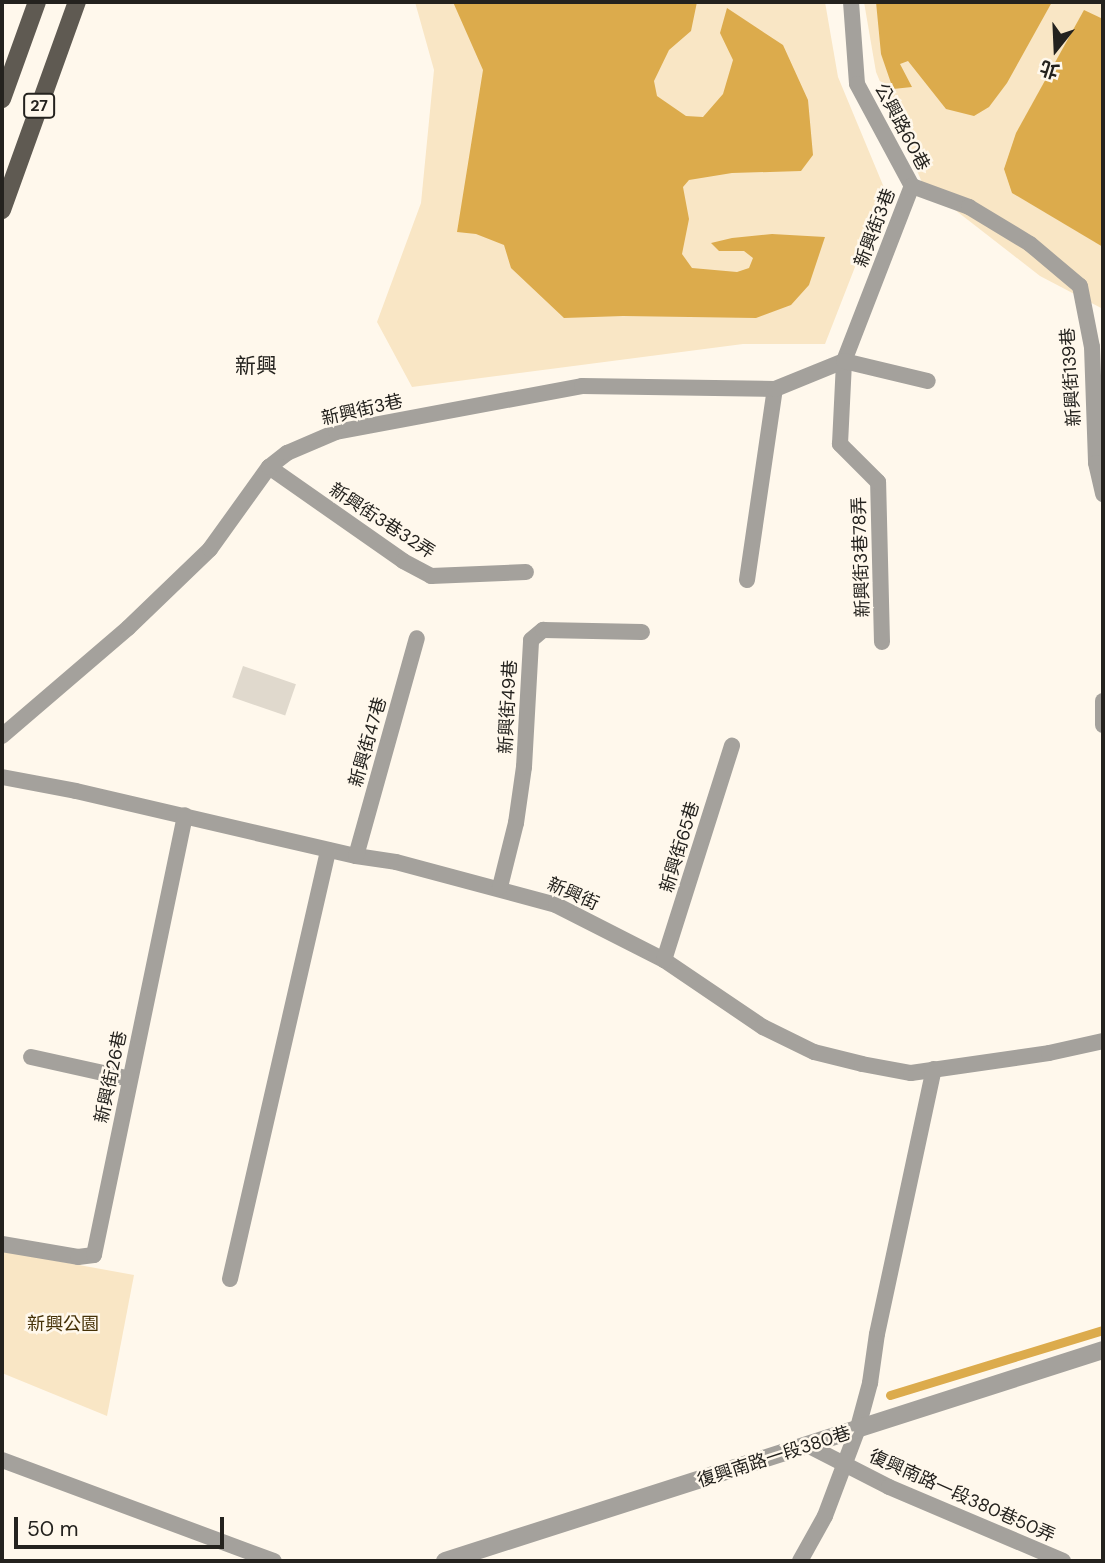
<!DOCTYPE html>
<html>
<head>
<meta charset="utf-8">
<style>
	body { margin:0 }
	#map { position:relative; width:1105px; height:1563px; overflow:hidden; background:#fff8ec; font-family:"DM Sans","Noto Sans TC",sans-serif }
	div>[style] { position:absolute }
	[style*='--x'] { left:calc(var(--x)*1px); top:calc(var(--y)*1px); width:calc(var(--w)*1px); rotate:calc(var(--a)*1deg) }
	.green>* { inset:0; background:#f9e6c5 }
	.water>* { inset:0; background:#dcab4c }
	.stream>* { height:9px; margin:-4.5px; padding:0 4.5px; transform-origin:4.5px; border-radius:4.5px; background:#dcab4c }
	.building>* { inset:0; background:#e0d9cd; transform-origin:0 0 }
	.service>* { height:16px; margin:-8px; padding:0 8px; transform-origin:8px; border-radius:8px; background:#a4a19c }
	.minor>* { height:18px; margin:-9px; padding:0 9px; transform-origin:9px; border-radius:9px; background:#a4a19c }
	.primary>* { height:18px; margin:-9px; padding:0 9px; transform-origin:9px; border-radius:9px; background:#5f5a52 }
	span { translate:-50% -50%; white-space:nowrap; text-align:center; line-height:1.15; -webkit-text-stroke:5px #fff8ec; paint-order:stroke }
	.shield-label span { padding:2px 5px; background:#fff8ec; border:2px solid; border-radius:5px; -webkit-text-stroke-width:0 }
	.shield-label { font-size:16px; color:#24221e; font-weight:700 }
	.street-label { font-size:18px; color:#24221e }
	.park-label { font-size:18px; color:#453107 }
	.quarter-label { font-size:21px; color:#24221e }
	.frame { position:absolute; inset:0; border:4px solid #24221e; pointer-events:none }
	.north { position:absolute; left:1021px; top:14px; width:70px; height:70px; -webkit-text-stroke:5px #fff8ec; paint-order:stroke; rotate:198deg; font-size:19px; font-weight:700; line-height:28px; text-align:center; color:#24221e }
	.north::after { content:''; display:block; margin:auto; width:24px; height:32px; background:#24221e; clip-path:polygon(50% 0,100% 100%,50% 72%,0 100%) }
	.scale { position:absolute; left:14px; top:1517px; width:210px; height:32px; box-sizing:border-box; border:4px solid #24221e; border-top:0; padding-left:9px; font-size:21px; line-height:24px; white-space:nowrap; color:#24221e; -webkit-text-stroke:5px #fff8ec; paint-order:stroke }
</style>
</head>
<body>
<div id="map">
	<div class="green">
		<i style="clip-path:polygon(415px 2px,825px 2px,838px 77px,885px 190px,825px 344px,743px 344px,412px 387px,377px 322px,421px 203px,434px 70px)"></i>
		<i style="clip-path:polygon(864px 2px,1103px 2px,1103px 309px,1040px 276px,923px 185px,876px 72px)"></i>
		<i style="clip-path:polygon(2px 1251px,134px 1275px,107px 1416px,2px 1373px)"></i>
	</div>
	<div class="water">
		<i style="clip-path:polygon(453px 2px,697px 2px,691px 31px,669px 50px,654px 81px,657px 96px,686px 116px,703px 117px,723px 94px,733px 60px,720px 33px,727px 8px,783px 45px,808px 100px,813px 155px,801px 171px,732px 173px,689px 180px,683px 187px,689px 219px,682px 254px,692px 268px,737px 272px,749px 268px,753px 258px,744px 251px,719px 251px,711px 243px,732px 238px,772px 234px,825px 237px,809px 285px,791px 305px,756px 318px,623px 316px,564px 318px,511px 268px,504px 245px,476px 234px,457px 232px,483px 70px)"></i>
		<i style="clip-path:polygon(876px 2px,1052px 2px,1007px 83px,989px 107px,974px 116px,946px 109px,908px 61px,900px 64px,912px 87px,893px 89px,881px 54px)"></i>
		<i style="clip-path:polygon(1084px 10px,1103px 19px,1103px 247px,1012px 193px,1004px 169px,1016px 133px)"></i>
	</div>
	<div class="stream">
		<i style="--x:890;--y:1395;--w:223;--a:-17"></i>
	</div>
	<div class="building">
		<i style="left:243px;top:666px;width:56px;height:33px;rotate:19deg"></i>
	</div>
	<div class="service">
		<i style="--x:851;--y:2;--w:82;--a:85.8"></i>
		<i style="--x:857;--y:84;--w:116;--a:61.7"></i>
		<i style="--x:912;--y:186;--w:61;--a:20.2"></i>
		<i style="--x:969;--y:207;--w:71;--a:31.2"></i>
		<i style="--x:1030;--y:244;--w:65;--a:40"></i>
		<i style="--x:1080;--y:286;--w:62;--a:78.9"></i>
		<i style="--x:1092;--y:347;--w:116;--a:88"></i>
		<i style="--x:1096;--y:463;--w:32;--a:77"></i>
		<i style="--x:269;--y:467;--w:164;--a:35"></i>
		<i style="--x:403;--y:561;--w:32;--a:28"></i>
		<i style="--x:431;--y:576;--w:95;--a:-2.4"></i>
		<i style="--x:747;--y:580;--w:193;--a:-81.7"></i>
		<i style="--x:882;--y:642;--w:160;--a:-91.4"></i>
		<i style="--x:878;--y:482;--w:54;--a:-135"></i>
		<i style="--x:840;--y:444;--w:83;--a:-87.2"></i>
		<i style="--x:844;--y:361;--w:188;--a:-68.8"></i>
		<i style="--x:1103;--y:701;--w:24;--a:90"></i>
		<i style="--x:2;--y:736;--w:166;--a:-40.6"></i>
		<i style="--x:128;--y:628;--w:114;--a:-43.9"></i>
		<i style="--x:210;--y:549;--w:101;--a:-54.3"></i>
		<i style="--x:269;--y:467;--w:23;--a:-38"></i>
		<i style="--x:287;--y:453;--w:53;--a:-23.2"></i>
		<i style="--x:336;--y:432;--w:250;--a:-10.6"></i>
		<i style="--x:582;--y:386;--w:193;--a:0.9"></i>
		<i style="--x:775;--y:389;--w:74;--a:-22.1"></i>
		<i style="--x:844;--y:361;--w:86;--a:13.4"></i>
		<i style="--x:2;--y:777;--w:75;--a:10.7"></i>
		<i style="--x:76;--y:791;--w:287;--a:13.1"></i>
		<i style="--x:356;--y:856;--w:40;--a:8.5"></i>
		<i style="--x:396;--y:862;--w:166;--a:15"></i>
		<i style="--x:556;--y:905;--w:121;--a:27"></i>
		<i style="--x:664;--y:960;--w:120;--a:34.1"></i>
		<i style="--x:763;--y:1027;--w:57;--a:26.1"></i>
		<i style="--x:814;--y:1052;--w:49;--a:14"></i>
		<i style="--x:862;--y:1064;--w:50;--a:10.4"></i>
		<i style="--x:911;--y:1073;--w:139;--a:-8.2"></i>
		<i style="--x:1049;--y:1053;--w:55;--a:-12.5"></i>
		<i style="--x:356;--y:856;--w:226;--a:-74.4"></i>
		<i style="--x:500;--y:887;--w:66;--a:-76"></i>
		<i style="--x:516;--y:823;--w:57;--a:-81.9"></i>
		<i style="--x:524;--y:767;--w:127;--a:-86.8"></i>
		<i style="--x:531;--y:640;--w:16;--a:-40"></i>
		<i style="--x:543;--y:630;--w:99;--a:1.2"></i>
		<i style="--x:664;--y:960;--w:225;--a:-72.4"></i>
		<i style="--x:31;--y:1057;--w:101;--a:12.5"></i>
		<i style="--x:2;--y:1244;--w:77;--a:9.7"></i>
		<i style="--x:78;--y:1257;--w:16;--a:-7"></i>
		<i style="--x:94;--y:1255;--w:449;--a:-78.3"></i>
		<i style="--x:230;--y:1279;--w:440;--a:-77.1"></i>
		<i style="--x:809;--y:1446;--w:90;--a:27.1"></i>
		<i style="--x:889;--y:1487;--w:189;--a:23"></i>
		<i style="--x:2;--y:1460;--w:290;--a:20.4"></i>
		<i style="--x:800;--y:1561;--w:51;--a:-60.9"></i>
		<i style="--x:825;--y:1516;--w:91;--a:-69.4"></i>
		<i style="--x:857;--y:1431;--w:50;--a:-74.8"></i>
		<i style="--x:870;--y:1383;--w:49;--a:-81.9"></i>
		<i style="--x:877;--y:1334;--w:271;--a:-77.9"></i>
	</div>
	<div class="minor">
		<i style="--x:445;--y:1561;--w:691;--a:-17.78"></i>
	</div>
	<div class="primary">
		<i style="--x:2;--y:99;--w:103;--a:-70.2"></i>
		<i style="--x:2;--y:210;--w:221;--a:-70.2"></i>
	</div>
	<div class="shield-label">
		<span style="left:39px;top:106px">27</span>
	</div>
	<div class="street-label">
		<span style="left:902px;top:127px;rotate:62deg">公興路60巷</span>
		<span style="left:875px;top:228px;rotate:-69deg">新興街3巷</span>
		<span style="left:1071px;top:377px;rotate:-94deg">新興街139巷</span>
		<span style="left:362px;top:410px;rotate:-13deg">新興街3巷</span>
		<span style="left:382px;top:521px;rotate:33deg">新興街3巷32弄</span>
		<span style="left:861px;top:557px;rotate:-92deg">新興街3巷78弄</span>
		<span style="left:508px;top:707px;rotate:-87deg">新興街49巷</span>
		<span style="left:368px;top:742px;rotate:-74deg">新興街47巷</span>
		<span style="left:680px;top:847px;rotate:-73deg">新興街65巷</span>
		<span style="left:573px;top:894px;rotate:24deg">新興街</span>
		<span style="left:111px;top:1077px;rotate:-78deg">新興街26巷</span>
		<span style="left:774px;top:1457px;rotate:-18deg">復興南路一段380巷</span>
		<span style="left:962px;top:1496px;rotate:24deg">復興南路一段380巷50弄</span>
	</div>
	<div class="park-label">
		<span style="left:63px;top:1324px">新興公園</span>
	</div>
	<div class="quarter-label">
		<span style="left:256px;top:366px">新興</span>
	</div>
	<div class="frame"></div>
	<div class="north">北</div>
	<div class="scale">50 m</div>
</div>
</body>
</html>
